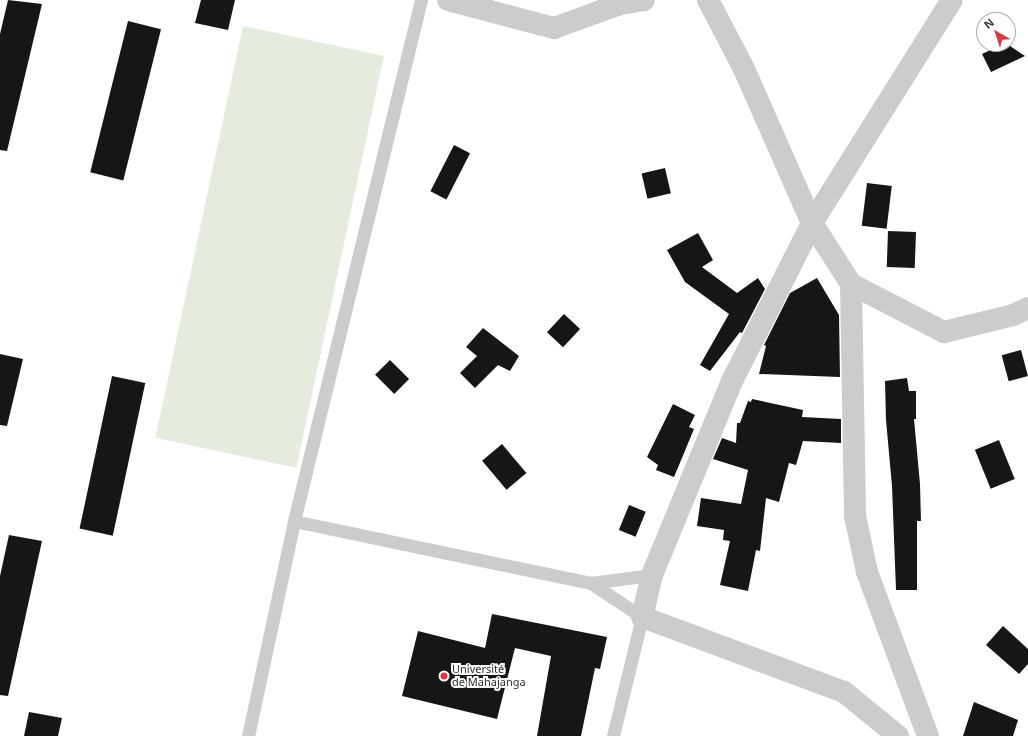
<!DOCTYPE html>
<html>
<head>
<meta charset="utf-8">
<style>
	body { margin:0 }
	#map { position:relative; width:1028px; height:736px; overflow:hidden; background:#fff; font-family:"Noto Sans",sans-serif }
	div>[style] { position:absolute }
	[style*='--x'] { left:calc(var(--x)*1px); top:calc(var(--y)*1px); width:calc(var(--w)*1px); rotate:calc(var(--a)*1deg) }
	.green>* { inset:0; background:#e5ecdd; transform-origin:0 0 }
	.building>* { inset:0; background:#161616; transform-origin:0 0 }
	.service>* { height:13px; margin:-6.5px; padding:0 6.5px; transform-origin:6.5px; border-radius:6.5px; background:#ccc }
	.minor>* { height:22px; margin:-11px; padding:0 11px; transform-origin:11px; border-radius:11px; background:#ccc }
	.dots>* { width:11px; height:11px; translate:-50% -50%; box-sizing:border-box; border:2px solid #fff; border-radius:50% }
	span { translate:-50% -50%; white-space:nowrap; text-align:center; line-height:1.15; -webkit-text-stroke:4px #fff; paint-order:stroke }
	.poi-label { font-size:11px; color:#2f2f2f }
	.left { translate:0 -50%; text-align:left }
	.north { position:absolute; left:976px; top:12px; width:40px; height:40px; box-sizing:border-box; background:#fff; border:1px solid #acacac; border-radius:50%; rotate:321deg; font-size:11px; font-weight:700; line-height:16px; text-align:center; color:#2f2f2f }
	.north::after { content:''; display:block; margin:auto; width:14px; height:18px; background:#e03740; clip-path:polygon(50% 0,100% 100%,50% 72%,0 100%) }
</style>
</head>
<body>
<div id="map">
	<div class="green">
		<i style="left:243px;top:26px;width:144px;height:421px;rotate:12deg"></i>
	</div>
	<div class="building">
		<i style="clip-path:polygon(8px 0,42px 4px,7px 151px,0 150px,0 34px)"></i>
		<i style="clip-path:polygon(201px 0,235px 0,228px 30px,195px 23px)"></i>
		<i style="left:128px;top:21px;width:34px;height:156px;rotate:14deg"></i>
		<i style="clip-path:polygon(1003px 44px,1007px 44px,1025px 56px,991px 72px,982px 54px)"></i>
		<i style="left:454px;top:145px;width:18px;height:52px;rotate:27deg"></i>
		<i style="left:665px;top:168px;width:26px;height:24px;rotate:77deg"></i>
		<i style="left:867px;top:183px;width:25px;height:43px;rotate:7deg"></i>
		<i style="left:888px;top:231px;width:28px;height:36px;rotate:2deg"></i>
		<i style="clip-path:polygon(698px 233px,713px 260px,702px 267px,737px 293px,758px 278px,765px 289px,742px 333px,740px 332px,710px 371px,700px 365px,729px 314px,685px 282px,667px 250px)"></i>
		<i style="clip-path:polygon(817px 278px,839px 315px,840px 377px,759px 374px,766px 346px,764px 345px,790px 293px)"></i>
		<i style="left:564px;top:314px;width:22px;height:25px;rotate:43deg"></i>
		<i style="clip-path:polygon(483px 328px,519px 356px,510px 371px,498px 365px,475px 388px,460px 373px,477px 356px,466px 347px)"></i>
		<i style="left:1021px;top:350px;width:27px;height:20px;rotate:75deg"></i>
		<i style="clip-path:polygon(0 354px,23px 359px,7px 426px,0 425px)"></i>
		<i style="left:390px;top:360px;width:27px;height:21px;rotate:45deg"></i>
		<i style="left:112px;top:376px;width:34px;height:156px;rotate:12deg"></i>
		<i style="clip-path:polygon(907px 378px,909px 391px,916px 391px,916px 419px,914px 419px,920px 484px,921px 521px,917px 521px,917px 590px,896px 590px,892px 486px,886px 420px,885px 381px)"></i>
		<i style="clip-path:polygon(752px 399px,803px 410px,802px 417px,841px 419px,841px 443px,803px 441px,796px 465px,789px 463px,779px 502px,766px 498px,760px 551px,756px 550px,748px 591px,720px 585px,730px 541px,723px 540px,724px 530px,697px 526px,701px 498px,741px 504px,748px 470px,713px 459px,722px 438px,736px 443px,737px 423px,740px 423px,748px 401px,751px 402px)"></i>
		<i style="clip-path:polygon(673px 404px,695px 415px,689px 427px,694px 429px,674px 477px,656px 470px,658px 465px,647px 457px)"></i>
		<i style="left:999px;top:440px;width:42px;height:26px;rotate:68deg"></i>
		<i style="left:502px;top:444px;width:38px;height:26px;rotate:50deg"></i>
		<i style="left:629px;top:505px;width:18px;height:27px;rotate:22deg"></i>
		<i style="clip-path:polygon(9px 535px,42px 541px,8px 696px,0 695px,0 576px)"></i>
		<i style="clip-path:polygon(492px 614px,607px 637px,600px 669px,595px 668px,581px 736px,537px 736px,551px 656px,515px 648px,497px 719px,402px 696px,418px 631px,485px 648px)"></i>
		<i style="clip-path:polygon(1003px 626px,1028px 649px,1028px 664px,1019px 674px,986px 645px)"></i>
		<i style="clip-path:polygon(974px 702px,1018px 720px,1013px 736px,963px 736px)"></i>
		<i style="clip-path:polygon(29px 712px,62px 718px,58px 736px,24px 736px)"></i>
	</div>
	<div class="service">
		<i style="--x:294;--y:521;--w:303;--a:11.8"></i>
		<i style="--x:591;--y:583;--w:61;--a:33.7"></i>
		<i style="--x:642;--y:617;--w:122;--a:103.7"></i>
		<i style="--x:591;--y:583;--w:62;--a:-7.5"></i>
		<i style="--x:248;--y:736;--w:220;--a:-77.9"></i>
		<i style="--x:294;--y:521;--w:536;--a:-76.3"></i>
	</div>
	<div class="minor">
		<i style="--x:448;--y:0;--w:110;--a:14.8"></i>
		<i style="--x:554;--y:28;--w:70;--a:-20"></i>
		<i style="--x:620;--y:4;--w:24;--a:-9"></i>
		<i style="--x:708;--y:0;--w:78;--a:62.4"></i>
		<i style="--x:744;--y:69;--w:168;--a:66.2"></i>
		<i style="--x:812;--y:223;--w:72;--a:57.4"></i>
		<i style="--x:851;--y:284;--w:105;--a:27.3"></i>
		<i style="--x:944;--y:332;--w:71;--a:-13.8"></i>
		<i style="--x:1013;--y:315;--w:17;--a:-25"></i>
		<i style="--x:851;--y:284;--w:232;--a:89"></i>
		<i style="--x:855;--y:516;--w:57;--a:77.9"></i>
		<i style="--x:867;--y:572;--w:175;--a:69.6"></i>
		<i style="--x:898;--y:736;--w:70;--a:-140.8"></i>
		<i style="--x:844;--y:692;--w:215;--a:-159.6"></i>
		<i style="--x:642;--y:617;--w:43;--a:-76.6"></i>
		<i style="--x:652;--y:575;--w:210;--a:-67.6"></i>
		<i style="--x:732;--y:381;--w:177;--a:-63.1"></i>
		<i style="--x:812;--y:223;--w:263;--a:-57.9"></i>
	</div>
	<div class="dots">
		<i style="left:444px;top:676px;background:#e03740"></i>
	</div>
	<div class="poi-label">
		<span class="left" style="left:452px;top:676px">Université<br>de Mahajanga</span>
	</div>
	<div class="north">N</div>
</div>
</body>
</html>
